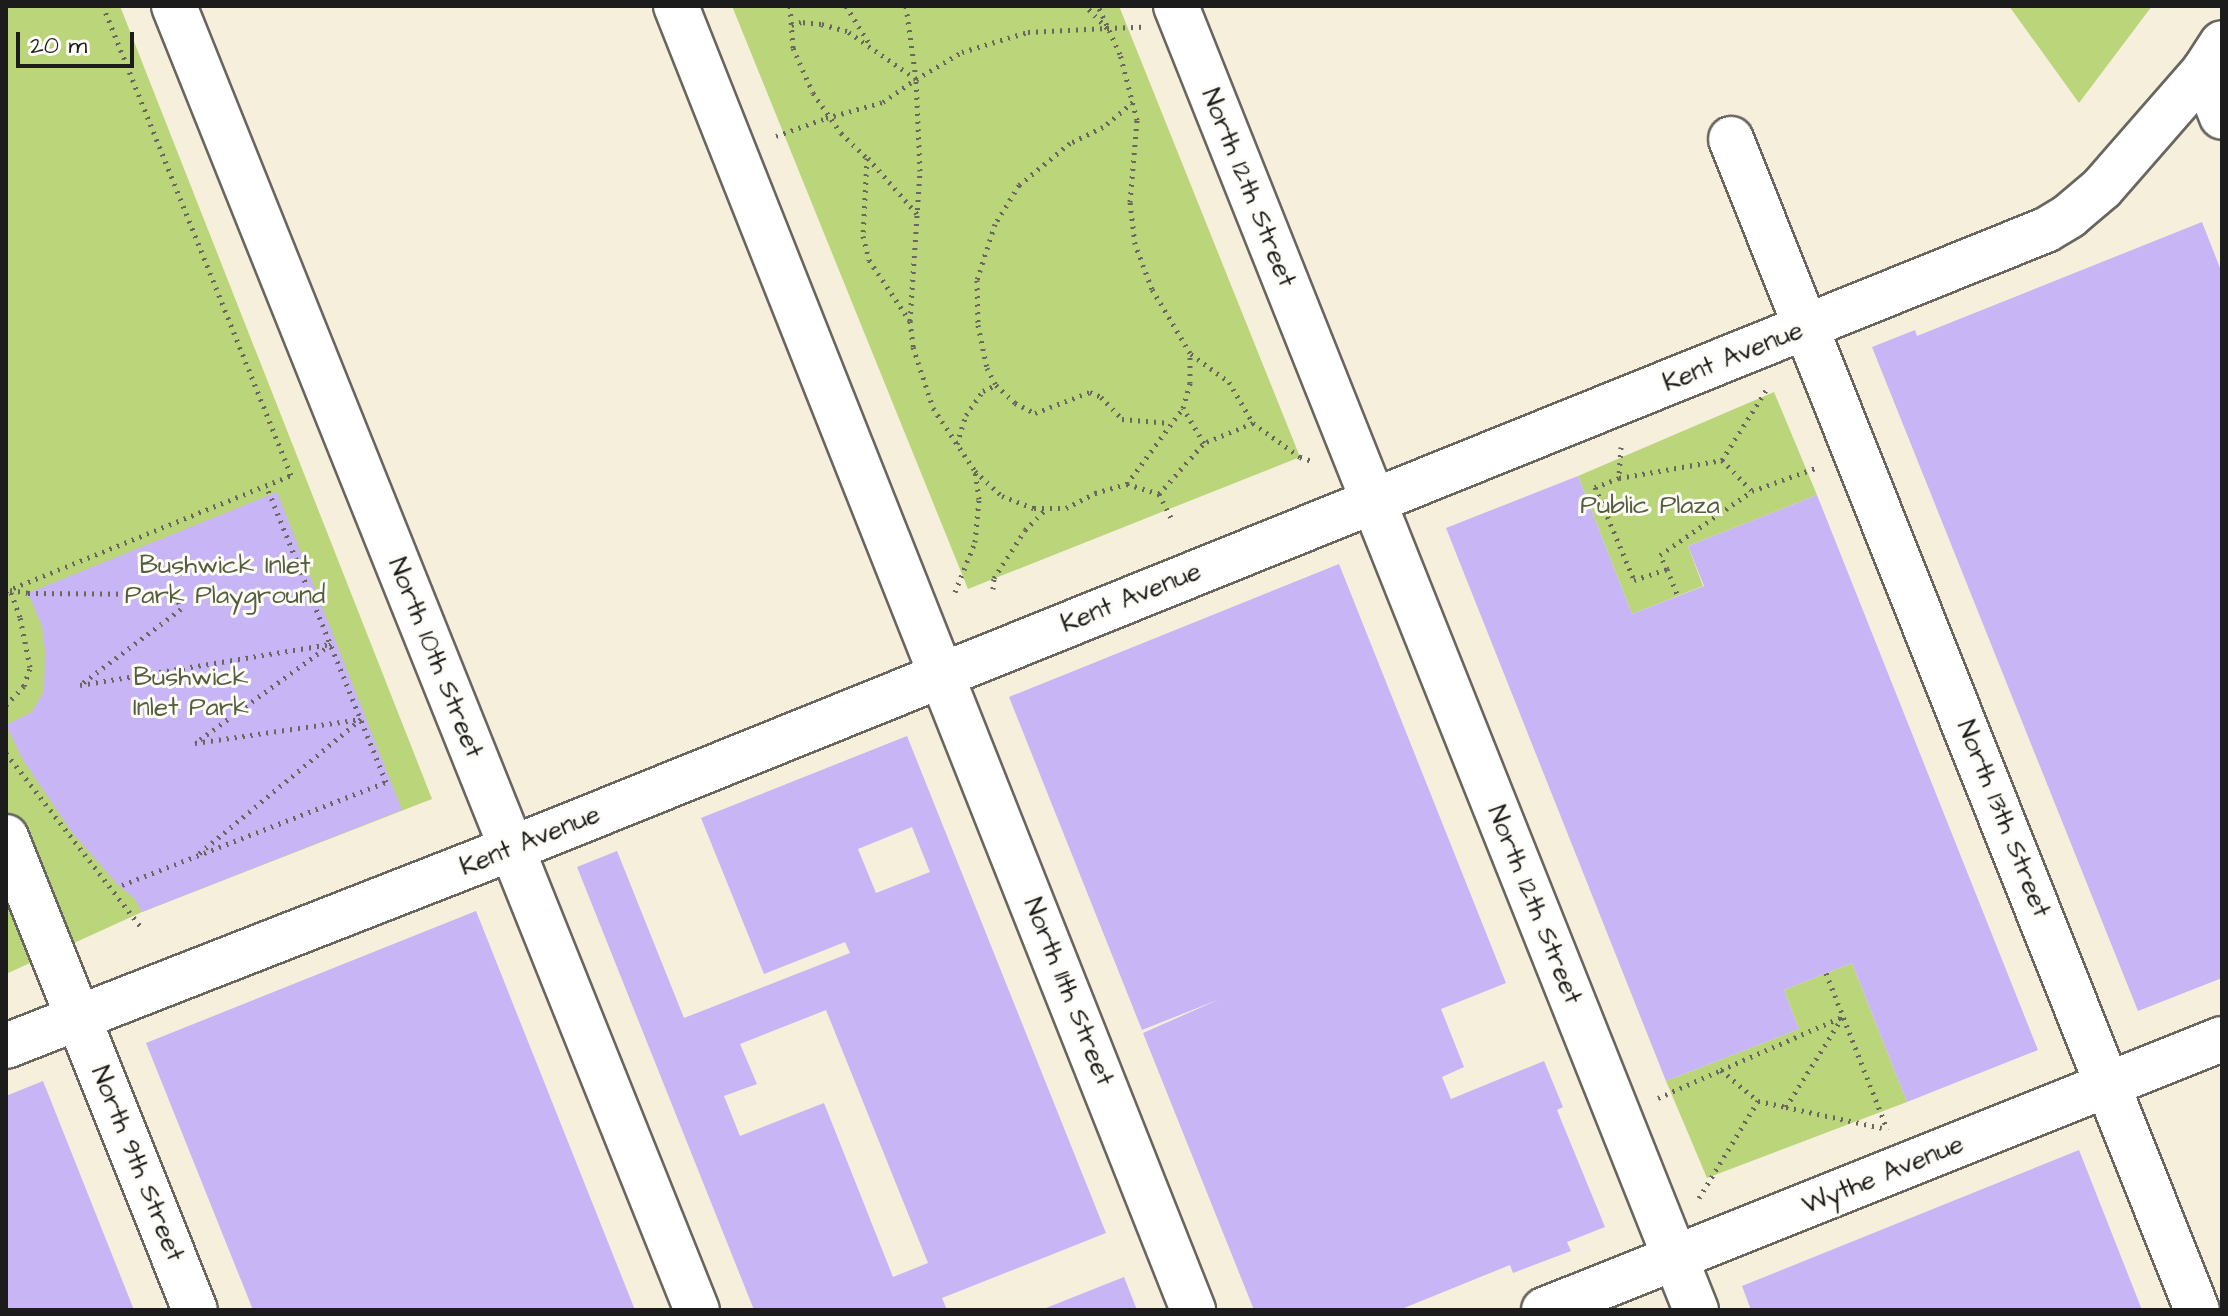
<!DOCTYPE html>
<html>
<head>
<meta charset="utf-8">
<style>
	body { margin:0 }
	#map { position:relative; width:2228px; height:1316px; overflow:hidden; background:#f6efdc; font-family:"Architects Daughter",sans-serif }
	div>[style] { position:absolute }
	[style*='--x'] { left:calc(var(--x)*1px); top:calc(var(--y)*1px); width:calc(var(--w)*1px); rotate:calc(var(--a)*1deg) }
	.green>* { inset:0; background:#bbd57b }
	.building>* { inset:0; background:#c7b5f5 }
	.path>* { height:5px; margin-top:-2.5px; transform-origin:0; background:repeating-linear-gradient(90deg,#68665f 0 2px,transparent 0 8px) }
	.roads { filter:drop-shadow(2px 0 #68665f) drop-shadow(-2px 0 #68665f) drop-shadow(0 2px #68665f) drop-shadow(0 -2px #68665f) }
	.minor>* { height:44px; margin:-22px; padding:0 22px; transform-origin:22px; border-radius:22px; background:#fff }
	.major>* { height:44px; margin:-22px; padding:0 22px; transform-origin:22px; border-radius:22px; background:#fff }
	span { translate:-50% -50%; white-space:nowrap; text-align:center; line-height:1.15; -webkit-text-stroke:6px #fdfcf7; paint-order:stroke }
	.street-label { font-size:26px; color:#1c1c1c }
	.park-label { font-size:26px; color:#545d3d }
	.frame { position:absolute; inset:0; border:8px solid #1c1c1c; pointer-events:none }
	.scale { position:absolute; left:16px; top:32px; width:118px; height:36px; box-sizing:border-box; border:4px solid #1c1c1c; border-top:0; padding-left:10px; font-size:24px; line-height:28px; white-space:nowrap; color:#1c1c1c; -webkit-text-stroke:6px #fdfcf7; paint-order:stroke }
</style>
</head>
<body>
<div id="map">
	<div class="green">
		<i style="clip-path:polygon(6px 6px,120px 6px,432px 799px,142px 912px,6px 974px)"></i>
		<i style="clip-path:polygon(732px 6px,1119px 6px,1300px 457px,968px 589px)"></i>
		<i style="clip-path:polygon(2009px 6px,2152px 6px,2079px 103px)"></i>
		<i style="clip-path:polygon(1774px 392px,1817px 495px,1688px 546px,1703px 586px,1632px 614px,1578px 476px)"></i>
		<i style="clip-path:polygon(1852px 963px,1907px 1102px,1707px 1178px,1666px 1081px,1799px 1029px,1784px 990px)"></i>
	</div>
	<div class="building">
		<i style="clip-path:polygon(2202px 222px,2222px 273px,2222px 978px,2138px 1011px,1872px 347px,1915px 330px,1917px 336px)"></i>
		<i style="clip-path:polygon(1578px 476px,1632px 614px,1704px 586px,1688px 546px,1817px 495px,2038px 1050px,1907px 1102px,1852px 963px,1784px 990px,1799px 1029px,1666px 1081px,1446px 528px)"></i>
		<i style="clip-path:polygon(277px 492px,402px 810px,142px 912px,135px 899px,118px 885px,72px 832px,23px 760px,6px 725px,32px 712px,44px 691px,45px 651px,42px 626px,28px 593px)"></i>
		<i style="clip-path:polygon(1339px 564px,1506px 983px,1441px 1009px,1464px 1067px,1442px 1077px,1451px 1099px,1544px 1061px,1563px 1107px,1557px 1110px,1605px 1227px,1567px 1242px,1571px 1251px,1513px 1273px,1510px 1265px,1399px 1310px,1254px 1310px,1143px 1033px,1220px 999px,1142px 1030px,1009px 697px)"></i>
		<i style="clip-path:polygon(evenodd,907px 736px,1106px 1233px,942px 1298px,947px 1310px,754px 1310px,577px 867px,617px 851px,684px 1018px,850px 953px,845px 942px,764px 974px,701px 818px,907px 736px,912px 827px,930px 872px,876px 893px,858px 849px,912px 827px,907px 736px,826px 1010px,928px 1263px,893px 1277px,824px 1103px,740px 1136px,724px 1096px,757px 1084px,740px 1044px,826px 1010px)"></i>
		<i style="clip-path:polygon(476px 911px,635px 1310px,253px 1310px,146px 1043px)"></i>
		<i style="clip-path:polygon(43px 1081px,134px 1310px,6px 1310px,6px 1096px)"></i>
		<i style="clip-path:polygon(2079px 1150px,2142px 1310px,1751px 1310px,1742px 1286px)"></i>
		<i style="clip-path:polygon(1124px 1277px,1137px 1310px,1041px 1310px)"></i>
	</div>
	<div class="path">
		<i style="--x:790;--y:6;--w:42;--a:85.9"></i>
		<i style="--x:793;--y:48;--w:49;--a:66"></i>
		<i style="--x:813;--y:93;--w:49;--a:55"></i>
		<i style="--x:841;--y:133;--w:36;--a:44"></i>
		<i style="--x:867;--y:158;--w:78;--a:92.9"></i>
		<i style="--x:863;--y:236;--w:25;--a:76"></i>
		<i style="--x:869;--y:260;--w:73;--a:56.1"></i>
		<i style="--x:910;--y:321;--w:26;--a:83"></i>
		<i style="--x:913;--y:347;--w:64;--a:71.8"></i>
		<i style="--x:933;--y:408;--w:76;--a:56.3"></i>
		<i style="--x:975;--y:471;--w:37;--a:43"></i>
		<i style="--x:1002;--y:496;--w:34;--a:21"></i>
		<i style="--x:1034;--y:508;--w:32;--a:0"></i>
		<i style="--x:1066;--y:508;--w:33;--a:-27"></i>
		<i style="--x:1095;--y:493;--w:33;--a:-16"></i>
		<i style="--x:1127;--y:484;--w:94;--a:-53.6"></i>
		<i style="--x:1183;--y:408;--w:26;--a:-74"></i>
		<i style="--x:1190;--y:383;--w:30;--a:-90"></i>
		<i style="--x:1190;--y:353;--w:74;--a:-120.7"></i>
		<i style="--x:1152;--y:289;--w:48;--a:-110.7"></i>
		<i style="--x:1135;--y:244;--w:42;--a:-96.8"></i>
		<i style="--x:1130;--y:202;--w:82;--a:-85.1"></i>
		<i style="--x:1137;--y:120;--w:68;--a:-104.4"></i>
		<i style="--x:1120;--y:54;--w:53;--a:-114.6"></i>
		<i style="--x:846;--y:6;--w:44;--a:58.1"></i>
		<i style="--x:906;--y:6;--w:74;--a:82.2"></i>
		<i style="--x:1107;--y:28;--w:35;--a:-2"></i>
		<i style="--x:1133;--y:102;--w:39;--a:140"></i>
		<i style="--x:1103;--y:127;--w:37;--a:154"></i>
		<i style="--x:1070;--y:143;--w:66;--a:140.5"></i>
		<i style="--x:1019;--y:185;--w:46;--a:121.6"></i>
		<i style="--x:995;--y:224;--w:59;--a:107.8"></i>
		<i style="--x:977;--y:280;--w:45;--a:88.7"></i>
		<i style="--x:978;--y:325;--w:44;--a:78.2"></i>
		<i style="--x:987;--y:368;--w:19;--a:62"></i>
		<i style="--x:996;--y:385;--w:26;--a:43"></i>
		<i style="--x:1015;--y:403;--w:22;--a:27"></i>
		<i style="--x:1035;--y:413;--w:59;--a:-20.9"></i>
		<i style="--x:1090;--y:392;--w:12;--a:24"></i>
		<i style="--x:1101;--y:397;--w:30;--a:46"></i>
		<i style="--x:1122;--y:419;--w:48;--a:4.8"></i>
		<i style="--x:776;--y:136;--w:53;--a:-19.8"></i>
		<i style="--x:826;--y:118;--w:59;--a:-15.7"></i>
		<i style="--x:883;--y:102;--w:40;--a:-34.9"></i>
		<i style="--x:916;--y:79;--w:84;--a:-145.2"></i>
		<i style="--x:847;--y:31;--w:27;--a:-165"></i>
		<i style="--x:821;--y:24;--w:20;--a:-174"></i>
		<i style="--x:801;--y:22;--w:10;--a:163"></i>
		<i style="--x:868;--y:158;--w:77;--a:48.7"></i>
		<i style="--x:910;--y:321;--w:150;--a:-86.2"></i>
		<i style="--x:920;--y:171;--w:92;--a:-92.5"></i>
		<i style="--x:916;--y:79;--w:53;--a:-30.4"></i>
		<i style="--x:962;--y:52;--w:69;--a:-16.9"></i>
		<i style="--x:1028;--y:32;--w:79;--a:-2.9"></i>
		<i style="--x:1107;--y:28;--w:30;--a:-134"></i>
		<i style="--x:1191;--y:354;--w:47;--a:36.4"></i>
		<i style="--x:1229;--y:382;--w:48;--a:59.7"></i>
		<i style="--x:1253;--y:423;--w:53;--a:157.8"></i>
		<i style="--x:1253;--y:423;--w:58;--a:35.9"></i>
		<i style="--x:1300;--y:457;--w:13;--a:18"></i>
		<i style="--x:957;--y:444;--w:30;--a:-73"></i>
		<i style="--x:966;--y:415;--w:29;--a:-55"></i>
		<i style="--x:983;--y:391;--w:14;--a:-25"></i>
		<i style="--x:1621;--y:447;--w:31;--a:94"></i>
		<i style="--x:1619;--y:478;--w:26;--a:159"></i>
		<i style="--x:1595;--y:487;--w:101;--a:67.2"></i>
		<i style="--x:1634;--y:580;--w:35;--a:-18"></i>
		<i style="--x:1667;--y:569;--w:29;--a:68"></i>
		<i style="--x:1722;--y:460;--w:43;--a:45.9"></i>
		<i style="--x:1752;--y:491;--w:68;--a:-19.8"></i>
		<i style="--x:1619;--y:478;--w:105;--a:-9.9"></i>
		<i style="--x:1722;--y:460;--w:83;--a:-57.8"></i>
		<i style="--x:1127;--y:484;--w:34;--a:17"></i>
		<i style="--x:1159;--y:494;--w:27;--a:63"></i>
		<i style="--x:1159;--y:494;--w:68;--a:-48.6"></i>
		<i style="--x:1204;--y:443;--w:41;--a:-121"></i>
		<i style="--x:1667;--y:569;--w:16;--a:-117"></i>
		<i style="--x:1660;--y:555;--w:112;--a:-34.8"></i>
		<i style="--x:993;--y:589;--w:11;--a:-85"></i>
		<i style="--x:994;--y:578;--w:57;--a:-57.1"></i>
		<i style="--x:1025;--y:530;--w:30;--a:-45"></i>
		<i style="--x:10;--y:590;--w:18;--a:9"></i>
		<i style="--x:28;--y:593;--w:148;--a:0.4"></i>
		<i style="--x:176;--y:594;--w:16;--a:72"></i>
		<i style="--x:181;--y:609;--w:126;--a:143"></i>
		<i style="--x:80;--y:685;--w:254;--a:-9.3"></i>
		<i style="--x:331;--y:644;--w:168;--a:143.9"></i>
		<i style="--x:195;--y:743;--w:168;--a:-8.2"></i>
		<i style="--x:361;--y:719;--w:216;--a:140.3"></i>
		<i style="--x:6;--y:591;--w:308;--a:-22.1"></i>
		<i style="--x:291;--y:475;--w:505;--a:-111.84"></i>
		<i style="--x:955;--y:592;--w:54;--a:-68.2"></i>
		<i style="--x:975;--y:542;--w:43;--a:-84.7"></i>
		<i style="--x:979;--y:499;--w:27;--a:-98"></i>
		<i style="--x:6;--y:705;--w:26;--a:-47"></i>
		<i style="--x:24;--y:686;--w:20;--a:-72"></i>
		<i style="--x:30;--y:667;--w:51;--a:-101.3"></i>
		<i style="--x:20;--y:617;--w:29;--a:-110"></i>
		<i style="--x:6;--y:753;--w:219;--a:52.2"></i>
		<i style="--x:122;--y:885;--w:283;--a:-21.3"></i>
		<i style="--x:386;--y:782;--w:320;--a:-112"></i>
		<i style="--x:1826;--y:973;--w:168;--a:68.6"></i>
		<i style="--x:1721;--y:1070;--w:132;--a:-23.7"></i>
		<i style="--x:1658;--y:1098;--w:69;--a:-24"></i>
		<i style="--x:1721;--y:1070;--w:48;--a:40"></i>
		<i style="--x:1786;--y:1107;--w:98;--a:12.3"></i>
		<i style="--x:1699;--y:1198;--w:114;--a:-58.7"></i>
		<i style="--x:1758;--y:1101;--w:29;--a:12"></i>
		<i style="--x:1786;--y:1107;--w:107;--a:-57.9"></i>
	</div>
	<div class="roads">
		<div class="minor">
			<i style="--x:174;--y:6;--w:1405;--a:68.15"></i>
			<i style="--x:676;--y:6;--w:1403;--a:68.37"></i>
			<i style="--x:1176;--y:6;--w:1404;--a:68.26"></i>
			<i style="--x:1731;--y:139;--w:1260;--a:68.3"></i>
			<i style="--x:6;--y:837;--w:509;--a:68.22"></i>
		</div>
		<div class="major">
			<i style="--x:2204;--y:71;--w:49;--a:68.6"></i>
			<i style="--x:6;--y:1046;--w:585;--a:-21.35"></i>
			<i style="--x:551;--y:833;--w:1612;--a:-21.97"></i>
			<i style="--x:2046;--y:230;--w:27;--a:-31"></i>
			<i style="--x:2069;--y:216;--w:43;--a:-40.3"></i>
			<i style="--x:2102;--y:188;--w:155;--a:-48.9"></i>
			<i style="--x:2204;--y:71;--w:33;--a:-57"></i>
			<i style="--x:1544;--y:1310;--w:730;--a:-21.79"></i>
		</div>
	</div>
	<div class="street-label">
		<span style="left:1248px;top:188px;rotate:68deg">North 12th Street</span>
		<span style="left:1733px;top:357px;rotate:-22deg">Kent Avenue</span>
		<span style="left:1131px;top:598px;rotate:-22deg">Kent Avenue</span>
		<span style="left:435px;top:658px;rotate:68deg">North 10th Street</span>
		<span style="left:2003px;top:819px;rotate:68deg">North 13th Street</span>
		<span style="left:530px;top:841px;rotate:-22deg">Kent Avenue</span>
		<span style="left:1534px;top:905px;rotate:68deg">North 12th Street</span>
		<span style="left:1068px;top:992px;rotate:68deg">North 11th Street</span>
		<span style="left:137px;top:1164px;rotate:68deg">North 9th Street</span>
		<span style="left:1883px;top:1175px;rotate:-22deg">Wythe Avenue</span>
	</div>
	<div class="park-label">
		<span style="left:1650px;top:506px">Public Plaza</span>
		<span style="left:225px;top:581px">Bushwick Inlet<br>Park Playground</span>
		<span style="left:191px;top:693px">Bushwick<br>Inlet Park</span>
	</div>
	<div class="frame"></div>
	<div class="scale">20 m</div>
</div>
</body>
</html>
